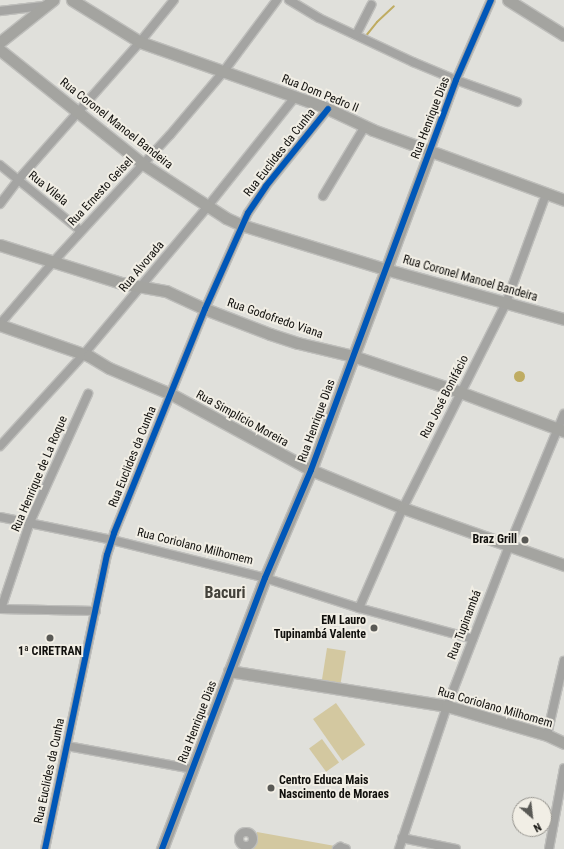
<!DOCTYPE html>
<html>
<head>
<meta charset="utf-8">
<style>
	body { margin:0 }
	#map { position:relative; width:564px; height:849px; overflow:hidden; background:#e0e0db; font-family:"Roboto Condensed",sans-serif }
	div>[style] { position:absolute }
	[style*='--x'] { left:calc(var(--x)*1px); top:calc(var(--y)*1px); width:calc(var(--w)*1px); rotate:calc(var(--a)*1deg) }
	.green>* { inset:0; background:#d3c8a0; transform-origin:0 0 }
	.water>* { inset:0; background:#bfac62 }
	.round { border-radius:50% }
	.stream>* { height:2px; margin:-1px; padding:0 1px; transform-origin:1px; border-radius:1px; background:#bfac62 }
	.roads { filter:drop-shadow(1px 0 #bebebb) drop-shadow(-1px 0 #bebebb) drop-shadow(0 1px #bebebb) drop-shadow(0 -1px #bebebb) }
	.street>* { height:8px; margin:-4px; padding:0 4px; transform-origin:4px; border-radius:4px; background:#a4a4a2 }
	.street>.ring { margin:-4px; padding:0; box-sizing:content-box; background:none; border:8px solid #a4a4a2; border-radius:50% }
	.secondary>* { height:11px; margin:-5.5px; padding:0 5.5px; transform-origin:5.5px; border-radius:5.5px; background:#a4a4a0 }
	.cycleway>* { height:6px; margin:-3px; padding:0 3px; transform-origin:3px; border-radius:3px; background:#0057b8 }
	.dots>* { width:11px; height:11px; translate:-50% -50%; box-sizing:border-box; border:2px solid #f1eee5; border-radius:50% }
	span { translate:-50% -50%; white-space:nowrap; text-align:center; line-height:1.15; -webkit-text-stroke:4px #f1eee5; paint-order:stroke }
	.street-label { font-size:12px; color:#11100d }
	.poi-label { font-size:12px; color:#11100d; font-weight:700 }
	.right { translate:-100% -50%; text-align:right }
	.left { translate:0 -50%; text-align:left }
	.district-label { font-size:16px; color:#44423b; font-weight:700 }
	.north { position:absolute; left:512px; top:797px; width:40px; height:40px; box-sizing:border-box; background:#f1eee5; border:1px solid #97958f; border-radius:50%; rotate:152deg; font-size:11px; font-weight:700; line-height:16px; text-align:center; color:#11100d }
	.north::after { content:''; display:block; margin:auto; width:14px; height:18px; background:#595955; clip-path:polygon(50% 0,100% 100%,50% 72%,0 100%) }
</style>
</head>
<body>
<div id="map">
	<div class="green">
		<i style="left:327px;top:648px;width:19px;height:36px;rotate:9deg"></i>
		<i style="left:336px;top:703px;width:51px;height:28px;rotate:55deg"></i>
		<i style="left:322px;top:739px;width:29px;height:16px;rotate:54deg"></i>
		<i style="clip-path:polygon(257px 832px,335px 846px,333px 849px,247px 849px,256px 844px)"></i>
	</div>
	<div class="water">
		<i class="round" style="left:513.5px;top:370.5px;width:11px;height:11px"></i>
	</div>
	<div class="stream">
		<i style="--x:365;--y:37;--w:19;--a:-51"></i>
		<i style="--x:377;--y:22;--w:23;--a:-43"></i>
	</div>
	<div class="roads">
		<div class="street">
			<i style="--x:289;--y:0;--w:35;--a:31"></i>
			<i style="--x:319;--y:18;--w:104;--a:25.1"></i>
			<i style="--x:413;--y:62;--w:47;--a:22.7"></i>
			<i style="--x:456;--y:80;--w:65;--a:19.8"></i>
			<i style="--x:0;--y:11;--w:44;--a:-6.5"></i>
			<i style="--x:356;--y:35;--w:34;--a:-63"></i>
			<i style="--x:430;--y:151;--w:76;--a:-69.9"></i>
			<i style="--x:456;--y:80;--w:87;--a:-66.4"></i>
			<i style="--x:0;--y:165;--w:104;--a:39.2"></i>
			<i style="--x:323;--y:196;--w:82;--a:-59"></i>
			<i style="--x:0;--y:204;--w:30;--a:-53"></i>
			<i style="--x:18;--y:180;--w:184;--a:-48.5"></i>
			<i style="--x:140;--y:42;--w:54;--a:-51"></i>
			<i style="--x:0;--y:324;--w:83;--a:-49.4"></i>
			<i style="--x:54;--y:261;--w:171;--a:-47.4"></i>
			<i style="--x:170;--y:135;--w:84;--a:-49.8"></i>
			<i style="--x:224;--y:71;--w:89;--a:-53.3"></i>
			<i style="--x:0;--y:446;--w:125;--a:-47.6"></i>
			<i style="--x:84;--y:354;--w:193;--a:-50"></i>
			<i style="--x:208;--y:206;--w:139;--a:-51.4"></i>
			<i style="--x:0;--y:517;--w:114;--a:11.6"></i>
			<i style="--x:112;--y:540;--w:158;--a:13.9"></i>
			<i style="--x:265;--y:578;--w:99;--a:17.7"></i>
			<i style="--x:359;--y:608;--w:118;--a:15.2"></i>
			<i style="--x:359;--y:608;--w:109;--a:-66.3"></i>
			<i style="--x:403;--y:508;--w:229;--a:-63.3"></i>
			<i style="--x:506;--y:303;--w:116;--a:-69.8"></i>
			<i style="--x:0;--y:609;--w:96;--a:1.2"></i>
			<i style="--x:1;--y:609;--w:92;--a:-71.6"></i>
			<i style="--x:30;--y:522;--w:141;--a:-65.6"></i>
			<i style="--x:547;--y:735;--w:76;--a:-77.1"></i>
			<i style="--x:67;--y:746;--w:127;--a:10.4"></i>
			<i class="ring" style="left:239px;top:832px;width:6px;height:6px"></i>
			<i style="--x:402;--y:838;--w:55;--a:11.5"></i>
			<i style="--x:45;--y:849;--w:300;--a:-78.1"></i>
			<i style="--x:107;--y:555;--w:23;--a:-72"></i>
			<i style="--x:114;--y:533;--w:242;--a:-67.9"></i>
			<i style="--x:205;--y:309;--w:105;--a:-65.9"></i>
			<i style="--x:248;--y:213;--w:32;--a:-56"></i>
			<i style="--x:266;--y:186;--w:99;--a:-51.2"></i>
			<i style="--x:337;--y:849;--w:4;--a:-34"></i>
			<i style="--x:340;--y:847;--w:6;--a:18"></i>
			<i style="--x:399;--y:849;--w:151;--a:-71.4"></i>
			<i style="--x:447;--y:706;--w:172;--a:-68.8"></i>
			<i style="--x:509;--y:546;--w:143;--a:-67.4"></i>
			<i style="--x:549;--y:849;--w:82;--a:-79.5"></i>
		</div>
		<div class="secondary">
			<i style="--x:72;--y:0;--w:80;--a:31.7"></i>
			<i style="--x:140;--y:42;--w:193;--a:19.4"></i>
			<i style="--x:322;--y:106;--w:56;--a:25.2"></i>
			<i style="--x:373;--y:130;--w:203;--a:20.1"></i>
			<i style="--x:508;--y:0;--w:66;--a:32"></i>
			<i style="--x:0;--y:42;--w:68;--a:-38.4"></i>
			<i style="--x:0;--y:50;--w:183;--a:38.6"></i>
			<i style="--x:143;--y:164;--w:99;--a:33"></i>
			<i style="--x:226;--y:218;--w:17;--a:24"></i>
			<i style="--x:242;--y:225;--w:150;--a:17.1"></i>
			<i style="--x:385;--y:269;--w:186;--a:15.6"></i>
			<i style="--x:0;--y:245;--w:127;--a:17.4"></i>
			<i style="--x:121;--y:283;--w:46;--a:10.1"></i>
			<i style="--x:166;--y:291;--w:43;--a:24.8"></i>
			<i style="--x:205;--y:309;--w:70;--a:21"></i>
			<i style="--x:270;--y:334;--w:29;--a:18"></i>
			<i style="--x:298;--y:343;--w:57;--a:13.3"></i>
			<i style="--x:353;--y:356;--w:113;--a:18.6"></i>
			<i style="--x:460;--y:392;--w:111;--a:20.6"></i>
			<i style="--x:0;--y:325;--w:94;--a:19.2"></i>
			<i style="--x:89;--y:356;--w:23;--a:31"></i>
			<i style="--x:109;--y:368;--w:67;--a:22.8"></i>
			<i style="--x:171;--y:394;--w:159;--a:28.5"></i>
			<i style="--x:311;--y:470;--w:100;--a:22.4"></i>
			<i style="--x:403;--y:508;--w:171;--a:19.5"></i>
			<i style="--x:229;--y:671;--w:221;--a:9.1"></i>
			<i style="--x:447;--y:706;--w:104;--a:16.2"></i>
			<i style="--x:547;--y:735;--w:19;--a:25"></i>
			<i style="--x:162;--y:849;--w:290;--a:-69.2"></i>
			<i style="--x:265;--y:578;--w:117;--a:-66.9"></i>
			<i style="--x:311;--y:470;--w:340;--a:-69.5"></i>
		</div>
	</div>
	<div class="cycleway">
		<i style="--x:45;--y:849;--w:300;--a:-78.1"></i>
		<i style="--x:107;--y:555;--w:23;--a:-72"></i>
		<i style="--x:114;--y:533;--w:242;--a:-67.9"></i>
		<i style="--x:205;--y:309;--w:105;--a:-65.9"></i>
		<i style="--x:248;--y:213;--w:32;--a:-56"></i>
		<i style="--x:266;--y:186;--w:99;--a:-51.2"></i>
		<i style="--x:162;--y:849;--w:290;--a:-69.2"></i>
		<i style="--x:265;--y:578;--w:117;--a:-66.9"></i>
		<i style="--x:311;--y:470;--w:416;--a:-69.6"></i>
		<i style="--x:456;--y:80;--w:87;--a:-66.4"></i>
	</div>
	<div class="dots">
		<i style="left:525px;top:540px;background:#595955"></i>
		<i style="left:374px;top:628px;background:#595955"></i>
		<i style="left:50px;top:638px;background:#595955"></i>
		<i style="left:271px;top:788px;background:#595955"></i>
	</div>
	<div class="street-label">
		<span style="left:320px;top:94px;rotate:22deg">Rua Dom Pedro II</span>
		<span style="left:431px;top:118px;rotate:-69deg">Rua Henrique Dias</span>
		<span style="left:116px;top:124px;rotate:38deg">Rua Coronel Manoel Bandeira</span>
		<span style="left:280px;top:153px;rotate:-52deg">Rua Euclides da Cunha</span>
		<span style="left:48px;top:189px;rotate:39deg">Rua Vilela</span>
		<span style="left:101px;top:192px;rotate:-47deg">Rua Ernesto Geisel</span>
		<span style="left:142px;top:267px;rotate:-50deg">Rua Alvorada</span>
		<span style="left:470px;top:279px;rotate:16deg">Rua Coronel Manoel Bandeira</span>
		<span style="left:275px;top:319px;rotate:19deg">Rua Godofredo Viana</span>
		<span style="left:445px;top:397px;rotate:-63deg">Rua José Bonifácio</span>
		<span style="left:242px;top:419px;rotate:29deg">Rua Simplício Moreira</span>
		<span style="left:317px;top:421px;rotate:-70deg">Rua Henrique Dias</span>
		<span style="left:133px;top:457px;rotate:-68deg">Rua Euclides da Cunha</span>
		<span style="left:40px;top:474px;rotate:-67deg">Rua Henrique de La Roque</span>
		<span style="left:195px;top:547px;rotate:14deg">Rua Coriolano Milhomem</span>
		<span style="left:465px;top:625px;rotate:-69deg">Rua Tupinambá</span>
		<span style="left:495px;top:708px;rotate:16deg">Rua Coriolano Milhomem</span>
		<span style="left:198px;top:722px;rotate:-69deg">Rua Henrique Dias</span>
		<span style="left:50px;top:771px;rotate:-78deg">Rua Euclides da Cunha</span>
	</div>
	<div class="poi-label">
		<span class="right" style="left:517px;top:540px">Braz Grill</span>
		<span class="right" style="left:366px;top:628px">EM Lauro<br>Tupinambá Valente</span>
		<span style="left:50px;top:652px">1ª CIRETRAN</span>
		<span class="left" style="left:279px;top:788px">Centro Educa Mais<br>Nascimento de Moraes</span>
	</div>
	<div class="district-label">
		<span style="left:225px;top:593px">Bacuri</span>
	</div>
	<div class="north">N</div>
</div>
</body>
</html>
